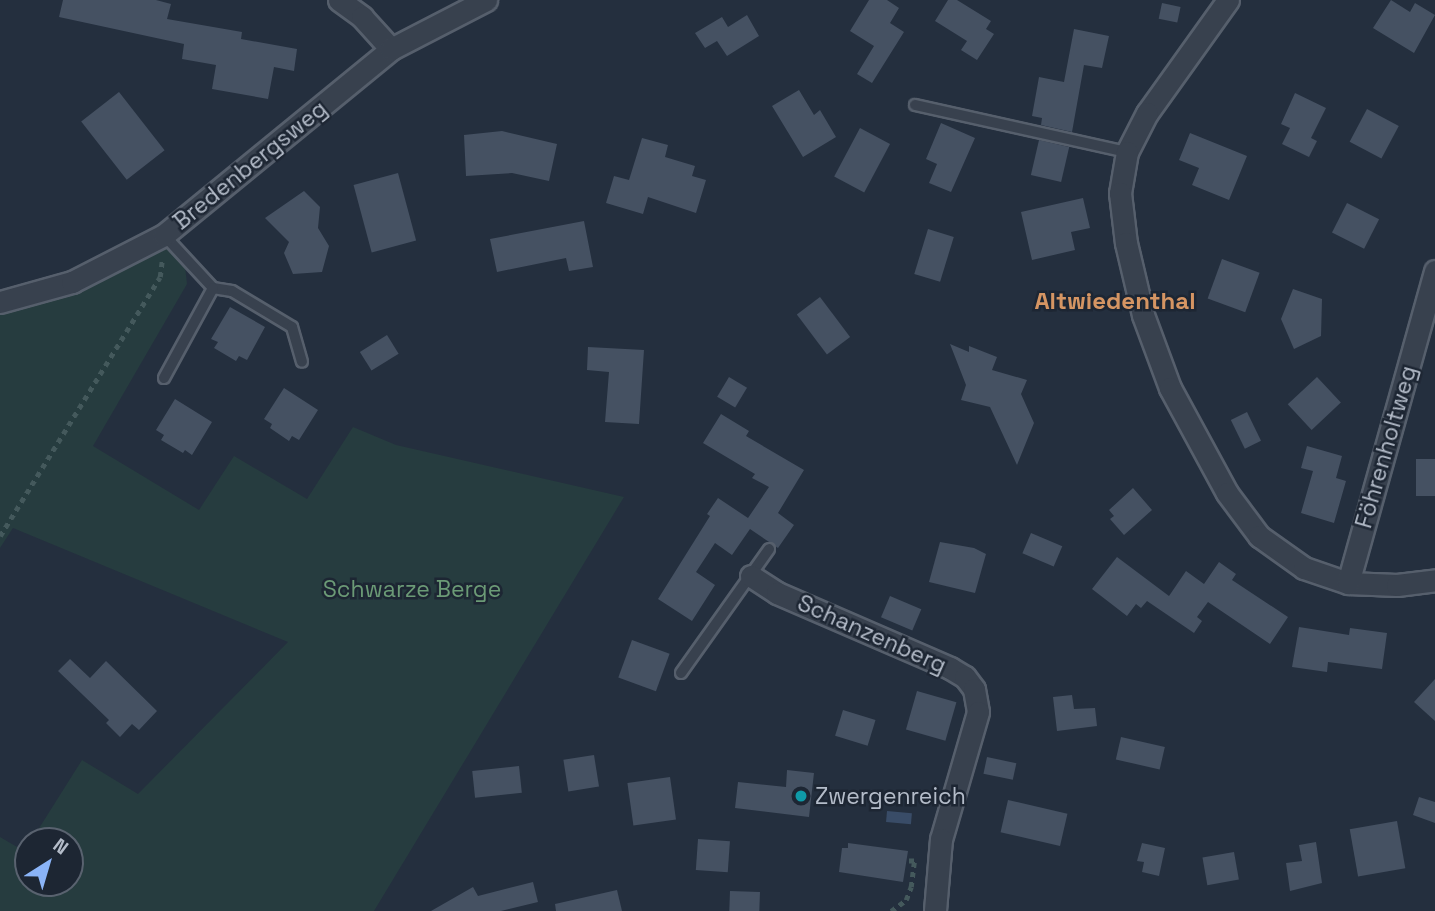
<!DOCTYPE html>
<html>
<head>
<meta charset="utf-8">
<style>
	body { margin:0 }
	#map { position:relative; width:1435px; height:911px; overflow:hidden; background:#242f3e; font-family:"Space Grotesk",sans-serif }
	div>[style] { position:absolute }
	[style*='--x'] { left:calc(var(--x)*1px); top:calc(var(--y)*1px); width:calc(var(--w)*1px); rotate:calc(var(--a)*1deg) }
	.green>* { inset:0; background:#263c3f }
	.water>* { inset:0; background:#394c67; transform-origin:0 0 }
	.building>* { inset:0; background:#455162; transform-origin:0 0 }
	.path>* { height:4.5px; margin-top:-2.25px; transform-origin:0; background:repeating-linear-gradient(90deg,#44595c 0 5px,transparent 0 10px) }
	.roads { filter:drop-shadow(2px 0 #565f6c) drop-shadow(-2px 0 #565f6c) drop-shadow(0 2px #565f6c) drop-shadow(0 -2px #565f6c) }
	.service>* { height:10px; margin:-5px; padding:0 5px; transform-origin:5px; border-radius:5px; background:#38414e }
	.minor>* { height:21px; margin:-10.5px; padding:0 10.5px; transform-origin:10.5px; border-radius:10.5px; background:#38414e }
	.dots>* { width:19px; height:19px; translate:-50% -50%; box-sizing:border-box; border:4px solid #1d2633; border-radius:50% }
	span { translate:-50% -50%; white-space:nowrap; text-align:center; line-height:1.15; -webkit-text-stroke:5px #1d2633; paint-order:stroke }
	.street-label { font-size:23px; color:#b4bcc9 }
	.park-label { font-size:23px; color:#6b9a76 }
	.poi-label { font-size:23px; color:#b4bcc9 }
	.left { translate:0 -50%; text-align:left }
	.neighbourhood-label { font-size:24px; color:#d59563; font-weight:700 }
	.north { position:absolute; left:14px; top:827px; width:70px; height:70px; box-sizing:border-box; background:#1d2633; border:2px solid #59626f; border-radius:50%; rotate:37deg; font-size:19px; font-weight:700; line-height:28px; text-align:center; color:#b4bcc9 }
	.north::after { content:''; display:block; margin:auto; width:24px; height:32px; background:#8ab4f8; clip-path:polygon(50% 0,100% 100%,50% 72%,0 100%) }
</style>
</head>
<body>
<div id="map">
	<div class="green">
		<i style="clip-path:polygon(164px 235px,184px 257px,187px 284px,93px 446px,199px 510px,234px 456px,307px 499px,353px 427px,396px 445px,624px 497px,374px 911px,0 911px,0 837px,24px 851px,28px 845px,28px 883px,70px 883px,70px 841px,31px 841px,82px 760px,138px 794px,288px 642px,13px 528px,0 548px,0 299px)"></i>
	</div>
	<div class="water">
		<i style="left:887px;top:811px;width:25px;height:11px;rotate:5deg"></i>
	</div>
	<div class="building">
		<i style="clip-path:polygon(63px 0,156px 0,171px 4px,167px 19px,242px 32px,241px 39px,297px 49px,294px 71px,274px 67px,268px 99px,212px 89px,216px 65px,182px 59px,184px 44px,59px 17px)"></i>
		<i style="clip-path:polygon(869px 0,887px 0,899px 8px,890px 23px,904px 32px,872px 83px,857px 74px,874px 46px,850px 31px)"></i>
		<i style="clip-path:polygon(948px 0,957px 0,991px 21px,986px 29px,994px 34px,977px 60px,961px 50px,967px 41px,935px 21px)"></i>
		<i style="clip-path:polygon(1391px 0,1410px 12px,1415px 3px,1435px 15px,1414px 53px,1373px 28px)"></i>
		<i style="left:1162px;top:3px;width:19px;height:16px;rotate:12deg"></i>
		<i style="clip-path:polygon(747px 15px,759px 36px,727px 56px,717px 41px,705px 48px,695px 33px,722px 17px,728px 27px)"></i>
		<i style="clip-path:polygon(1074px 29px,1109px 36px,1102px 68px,1084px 65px,1072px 132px,1041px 125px,1042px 118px,1032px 116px,1039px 77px,1064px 82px)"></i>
		<i style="clip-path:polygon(799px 90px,814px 115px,820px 110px,836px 137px,803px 157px,772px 106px)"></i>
		<i style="left:119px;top:92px;width:74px;height:48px;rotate:52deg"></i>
		<i style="clip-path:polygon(1295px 93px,1326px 108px,1311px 138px,1317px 141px,1309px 157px,1282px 144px,1290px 128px,1281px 124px)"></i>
		<i style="left:1367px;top:109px;width:36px;height:37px;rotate:28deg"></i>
		<i style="clip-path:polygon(941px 123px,975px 138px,951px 192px,929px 183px,937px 164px,926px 159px)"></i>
		<i style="left:860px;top:128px;width:34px;height:55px;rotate:28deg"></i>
		<i style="clip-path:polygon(502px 131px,557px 144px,549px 181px,512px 173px,466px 176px,464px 135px)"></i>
		<i style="clip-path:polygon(1190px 133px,1247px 156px,1229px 200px,1192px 185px,1199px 168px,1179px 160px)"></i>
		<i style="clip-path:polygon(642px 138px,668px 145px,665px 157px,695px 166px,692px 176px,706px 180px,696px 213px,648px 197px,643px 214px,606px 203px,614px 176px,629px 180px)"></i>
		<i style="left:1039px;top:140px;width:31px;height:36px;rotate:13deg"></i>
		<i style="left:398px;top:173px;width:70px;height:46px;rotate:75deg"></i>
		<i style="clip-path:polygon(304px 191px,320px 207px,318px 228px,329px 246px,322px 272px,293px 274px,284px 253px,289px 242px,265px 218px)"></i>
		<i style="clip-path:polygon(1083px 198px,1090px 228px,1071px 232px,1075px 250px,1032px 260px,1021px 212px)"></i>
		<i style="left:1347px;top:203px;width:36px;height:33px;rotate:27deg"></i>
		<i style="clip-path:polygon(584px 221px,593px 267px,569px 271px,566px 258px,497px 272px,490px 239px)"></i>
		<i style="left:928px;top:229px;width:27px;height:47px;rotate:17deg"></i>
		<i style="left:1222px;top:259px;width:40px;height:42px;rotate:20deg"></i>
		<i style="clip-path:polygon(1293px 289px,1322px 299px,1321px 336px,1294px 349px,1281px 319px)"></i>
		<i style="left:820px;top:297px;width:50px;height:29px;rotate:53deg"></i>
		<i style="clip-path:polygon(230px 307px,265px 327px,247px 360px,239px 356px,236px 361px,214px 348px,218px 342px,211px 339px)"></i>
		<i style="left:387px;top:335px;width:22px;height:32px;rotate:58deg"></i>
		<i style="clip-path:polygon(950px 344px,969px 352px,969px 346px,997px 357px,992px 370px,1027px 380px,1021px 394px,1034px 423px,1017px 465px,990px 407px,961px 400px,966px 385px)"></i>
		<i style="clip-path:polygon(588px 347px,644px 350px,639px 424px,605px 422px,609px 372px,587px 370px)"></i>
		<i style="left:729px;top:377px;width:21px;height:23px;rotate:31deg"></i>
		<i style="left:1317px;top:377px;width:35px;height:40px;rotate:47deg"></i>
		<i style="clip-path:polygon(284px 388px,318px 410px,299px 440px,292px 436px,289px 441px,270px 428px,272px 424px,264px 419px)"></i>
		<i style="clip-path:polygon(175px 399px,212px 422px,192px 455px,185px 450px,183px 453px,161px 440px,164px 435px,156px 430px)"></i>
		<i style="left:1247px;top:412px;width:32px;height:18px;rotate:64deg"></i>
		<i style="clip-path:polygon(721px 414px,749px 431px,746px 436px,804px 470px,778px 513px,794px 525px,778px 548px,750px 529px,732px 555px,715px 543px,696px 572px,715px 585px,692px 621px,658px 599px,710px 516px,707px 514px,718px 498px,748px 518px,769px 487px,752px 478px,755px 474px,703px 443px)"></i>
		<i style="clip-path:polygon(1307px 446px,1342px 456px,1336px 478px,1346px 481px,1334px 523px,1301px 513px,1313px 471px,1301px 468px)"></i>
		<i style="left:1416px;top:459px;width:19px;height:37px"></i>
		<i style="clip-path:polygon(1133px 488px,1152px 510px,1124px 535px,1110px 519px,1114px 516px,1109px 510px)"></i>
		<i style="left:1031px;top:533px;width:34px;height:22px;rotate:23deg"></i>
		<i style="clip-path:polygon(940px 542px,974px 548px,986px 554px,975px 593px,929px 582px)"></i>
		<i style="clip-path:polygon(1117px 557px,1169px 596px,1186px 571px,1204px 584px,1219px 562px,1236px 574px,1232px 580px,1288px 617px,1270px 644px,1208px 602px,1197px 617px,1202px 621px,1194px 633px,1147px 601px,1141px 608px,1136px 604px,1127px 616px,1092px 589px)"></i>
		<i style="left:890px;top:596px;width:34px;height:23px;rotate:23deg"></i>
		<i style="clip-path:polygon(1299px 627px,1349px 635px,1350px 628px,1387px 633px,1382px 669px,1328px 662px,1327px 672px,1292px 667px)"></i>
		<i style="left:632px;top:640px;width:40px;height:40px;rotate:20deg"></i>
		<i style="clip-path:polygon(70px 659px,90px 678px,106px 661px,157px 711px,139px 730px,132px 724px,120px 737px,106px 723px,109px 720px,58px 671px)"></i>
		<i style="clip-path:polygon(1435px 679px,1435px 721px,1414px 702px)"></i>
		<i style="left:917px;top:691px;width:41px;height:40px;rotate:16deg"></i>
		<i style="clip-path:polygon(1072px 695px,1074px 709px,1095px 708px,1097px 726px,1057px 731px,1053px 697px)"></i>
		<i style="left:843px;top:710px;width:34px;height:27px;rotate:17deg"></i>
		<i style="left:1121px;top:737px;width:45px;height:23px;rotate:13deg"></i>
		<i style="left:594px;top:755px;width:32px;height:31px;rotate:81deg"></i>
		<i style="left:987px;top:757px;width:30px;height:17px;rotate:12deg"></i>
		<i style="left:519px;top:766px;width:27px;height:47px;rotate:84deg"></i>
		<i style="clip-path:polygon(787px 770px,814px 773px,809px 817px,735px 808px,738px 782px,786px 787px)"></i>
		<i style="left:670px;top:777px;width:43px;height:43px;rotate:82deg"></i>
		<i style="clip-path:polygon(1419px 797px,1435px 802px,1435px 823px,1413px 815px)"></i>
		<i style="left:1008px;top:800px;width:61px;height:33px;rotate:13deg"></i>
		<i style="left:1397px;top:821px;width:48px;height:48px;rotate:80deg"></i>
		<i style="left:698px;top:839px;width:32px;height:31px;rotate:4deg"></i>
		<i style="clip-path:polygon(1316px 842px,1322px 883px,1290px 891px,1286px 863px,1302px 861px,1299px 845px)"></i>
		<i style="clip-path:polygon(848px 843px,908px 851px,903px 882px,839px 872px,842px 848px,848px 848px)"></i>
		<i style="clip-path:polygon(1142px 843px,1165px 848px,1159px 876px,1142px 872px,1144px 862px,1137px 861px)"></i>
		<i style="left:1234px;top:852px;width:28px;height:32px;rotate:80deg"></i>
		<i style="clip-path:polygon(533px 882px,538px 902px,501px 911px,431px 911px,473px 887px,478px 896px)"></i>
		<i style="clip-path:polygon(617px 890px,622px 911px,556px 911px,555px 904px)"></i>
		<i style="left:730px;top:891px;width:30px;height:20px;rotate:2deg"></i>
	</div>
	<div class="path">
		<i style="--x:0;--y:536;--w:304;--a:-58.3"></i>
		<i style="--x:160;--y:277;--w:17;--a:-83"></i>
		<i style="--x:891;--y:911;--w:19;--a:-36"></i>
		<i style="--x:906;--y:900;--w:14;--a:-69"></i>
		<i style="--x:911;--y:887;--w:26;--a:-83"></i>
		<i style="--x:914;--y:861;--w:8;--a:180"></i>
	</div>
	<div class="roads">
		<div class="service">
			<i style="--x:915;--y:105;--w:217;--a:12.5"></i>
			<i style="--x:164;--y:235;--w:72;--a:47.2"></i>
			<i style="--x:213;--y:288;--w:19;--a:9"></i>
			<i style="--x:232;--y:291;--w:70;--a:31"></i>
			<i style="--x:292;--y:327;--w:36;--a:74"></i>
			<i style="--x:164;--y:378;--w:102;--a:-61.4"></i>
			<i style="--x:681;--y:673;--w:152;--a:-54.6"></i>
		</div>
		<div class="minor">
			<i style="--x:339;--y:0;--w:29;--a:36"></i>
			<i style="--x:362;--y:17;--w:43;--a:47.8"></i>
			<i style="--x:1228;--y:0;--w:139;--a:125.6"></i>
			<i style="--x:1147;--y:113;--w:44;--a:117.1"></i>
			<i style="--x:1127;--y:152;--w:42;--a:99.7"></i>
			<i style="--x:1120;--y:193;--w:50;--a:83.2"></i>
			<i style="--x:1126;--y:243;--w:74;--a:76.7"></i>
			<i style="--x:1143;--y:315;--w:78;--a:69.7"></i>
			<i style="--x:1170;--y:388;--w:119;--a:61.5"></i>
			<i style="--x:1227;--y:493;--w:54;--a:53.3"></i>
			<i style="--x:1259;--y:536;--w:55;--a:35.4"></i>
			<i style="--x:1304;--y:568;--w:46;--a:18.8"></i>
			<i style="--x:1348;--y:583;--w:49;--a:2.3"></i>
			<i style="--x:1397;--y:585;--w:38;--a:-7"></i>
			<i style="--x:0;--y:302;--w:75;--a:-15.5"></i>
			<i style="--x:72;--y:282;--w:103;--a:-27.1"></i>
			<i style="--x:164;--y:235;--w:293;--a:-39.3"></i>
			<i style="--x:391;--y:49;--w:107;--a:-27.3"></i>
			<i style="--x:751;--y:576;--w:31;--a:33"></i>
			<i style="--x:777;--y:593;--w:189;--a:23.4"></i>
			<i style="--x:950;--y:668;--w:17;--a:31"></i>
			<i style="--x:965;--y:677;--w:15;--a:53"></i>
			<i style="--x:974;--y:689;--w:23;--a:80"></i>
			<i style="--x:978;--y:712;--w:132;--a:106.2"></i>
			<i style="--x:941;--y:839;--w:72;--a:94.8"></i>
			<i style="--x:1348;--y:583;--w:324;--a:-74.4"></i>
		</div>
	</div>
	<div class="dots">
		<i style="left:801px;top:796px;background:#0f9aa8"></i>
	</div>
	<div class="street-label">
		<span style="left:250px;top:165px;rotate:-39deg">Bredenbergsweg</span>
		<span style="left:1386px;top:447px;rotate:-74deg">Föhrenholtweg</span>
		<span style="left:872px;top:634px;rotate:24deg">Schanzenberg</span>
	</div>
	<div class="park-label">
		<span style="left:412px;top:589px">Schwarze Berge</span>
	</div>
	<div class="poi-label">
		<span class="left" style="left:815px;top:796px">Zwergenreich</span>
	</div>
	<div class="neighbourhood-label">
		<span style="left:1115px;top:301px">Altwiedenthal</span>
	</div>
	<div class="north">N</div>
</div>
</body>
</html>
